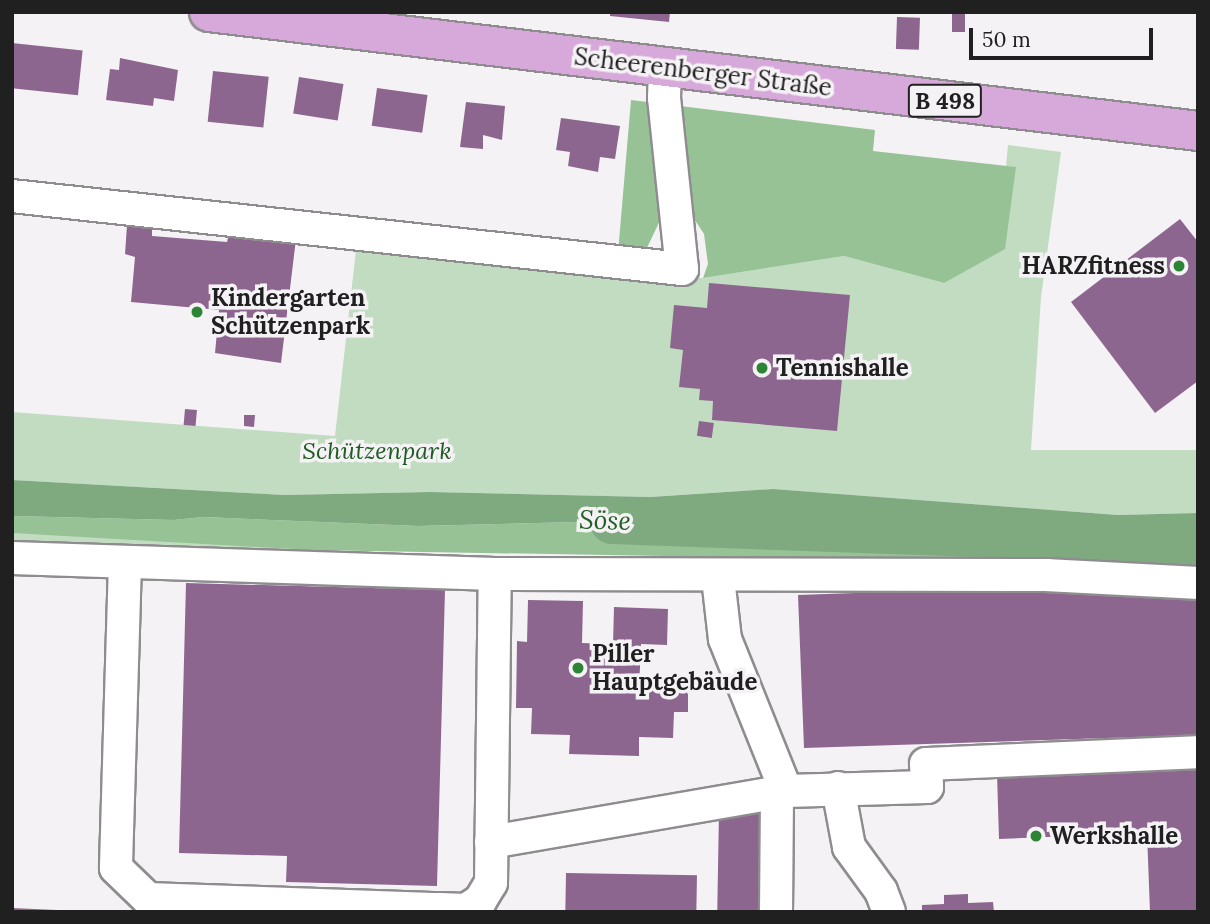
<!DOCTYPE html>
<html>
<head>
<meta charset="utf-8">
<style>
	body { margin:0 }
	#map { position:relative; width:1210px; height:924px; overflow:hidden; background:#f5f2f5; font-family:Lora,serif }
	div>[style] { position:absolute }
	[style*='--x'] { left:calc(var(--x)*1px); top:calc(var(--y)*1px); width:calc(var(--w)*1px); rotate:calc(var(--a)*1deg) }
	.green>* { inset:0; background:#c1dcc1 }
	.forest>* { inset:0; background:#96c296 }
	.water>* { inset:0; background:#7faa80 }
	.river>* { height:44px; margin:-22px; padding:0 22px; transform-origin:22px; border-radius:22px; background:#7faa80 }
	.building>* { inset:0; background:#8d668f; transform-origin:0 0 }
	.roads { filter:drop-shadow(2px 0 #8f8c8f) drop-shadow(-2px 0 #8f8c8f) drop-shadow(0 2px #8f8c8f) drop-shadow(0 -2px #8f8c8f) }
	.minor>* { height:32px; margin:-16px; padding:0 16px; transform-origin:16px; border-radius:16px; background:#fff }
	.major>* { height:38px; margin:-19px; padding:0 19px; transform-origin:19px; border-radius:19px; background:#d7a9da }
	.dots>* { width:19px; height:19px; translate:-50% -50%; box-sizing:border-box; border:4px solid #f5f2f5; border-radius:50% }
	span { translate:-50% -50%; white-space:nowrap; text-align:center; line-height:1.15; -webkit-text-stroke:7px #f5f2f5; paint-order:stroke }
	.shield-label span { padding:2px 5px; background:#f5f2f5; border:2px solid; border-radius:5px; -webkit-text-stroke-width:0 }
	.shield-label { font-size:23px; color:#212021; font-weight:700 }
	.street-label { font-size:24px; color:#212021 }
	.poi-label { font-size:24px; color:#212021; font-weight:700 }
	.right { translate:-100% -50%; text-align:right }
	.left { translate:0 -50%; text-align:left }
	.park-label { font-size:24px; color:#1f5c25; font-style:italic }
	.water-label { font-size:26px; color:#236028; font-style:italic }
	.frame { position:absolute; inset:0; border:14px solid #212021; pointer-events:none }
	.scale { position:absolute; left:969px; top:28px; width:184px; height:32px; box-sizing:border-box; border:4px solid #212021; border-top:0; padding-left:9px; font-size:21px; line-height:24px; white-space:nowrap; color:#212021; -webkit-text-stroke:5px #f5f2f5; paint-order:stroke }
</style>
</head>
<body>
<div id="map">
	<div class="green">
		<i style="clip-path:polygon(1008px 145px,1061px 152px,1041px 297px,1031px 450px,1198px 450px,1198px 513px,1118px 515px,773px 489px,649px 497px,430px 492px,284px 495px,12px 480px,12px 412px,335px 436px,357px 241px,676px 277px,703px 278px,844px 256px,944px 283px,1015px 167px,1006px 166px)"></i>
		<i style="clip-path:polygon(12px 533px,96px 535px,310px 550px,12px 545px)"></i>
	</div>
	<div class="forest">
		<i style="clip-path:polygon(631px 100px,875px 130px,873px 151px,1016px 167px,1005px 249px,944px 283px,844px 256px,703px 278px,708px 264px,704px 234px,685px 205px,667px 206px,643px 256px,618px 253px)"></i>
		<i style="clip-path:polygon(12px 516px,174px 520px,203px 517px,418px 526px,578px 522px,1198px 543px,1198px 565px,310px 550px,12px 533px)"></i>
	</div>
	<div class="water">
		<i style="clip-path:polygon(12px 480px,284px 495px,430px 492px,650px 497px,773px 489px,1118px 515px,1198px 513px,1198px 543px,578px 522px,418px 526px,203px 517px,174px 520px,12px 516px)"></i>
	</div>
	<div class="river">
		<i style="--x:612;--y:522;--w:586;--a:2.05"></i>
	</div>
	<div class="building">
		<i style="clip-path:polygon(610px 12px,670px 12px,669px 22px,610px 16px)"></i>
		<i style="left:952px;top:12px;width:13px;height:20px"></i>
		<i style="left:897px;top:17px;width:23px;height:32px;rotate:2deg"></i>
		<i style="left:12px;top:43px;width:71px;height:45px;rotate:6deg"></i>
		<i style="clip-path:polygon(120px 58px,178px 70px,174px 101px,154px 98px,153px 106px,106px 100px,110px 69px,119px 70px)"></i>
		<i style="left:213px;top:71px;width:56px;height:51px;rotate:6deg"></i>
		<i style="left:299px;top:77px;width:45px;height:37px;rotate:9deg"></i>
		<i style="left:377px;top:88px;width:51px;height:38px;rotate:8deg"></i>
		<i style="clip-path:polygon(466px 102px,505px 106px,502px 140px,483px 135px,483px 149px,460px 147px)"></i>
		<i style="clip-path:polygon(561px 118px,620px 126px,615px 159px,600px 157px,598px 172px,568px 166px,570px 152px,556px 150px)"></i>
		<i style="clip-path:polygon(1180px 219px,1198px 242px,1198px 381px,1155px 413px,1071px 302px)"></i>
		<i style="clip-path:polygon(127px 225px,152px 229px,152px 236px,227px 242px,230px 229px,296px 239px,281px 363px,215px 353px,219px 310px,131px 302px,135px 257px,125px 254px)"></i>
		<i style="clip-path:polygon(709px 283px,850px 295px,837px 431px,712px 420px,713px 401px,699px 400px,700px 389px,679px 387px,683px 350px,670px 348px,674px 305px,707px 308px)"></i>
		<i style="left:185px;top:409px;width:12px;height:16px;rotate:5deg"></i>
		<i style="clip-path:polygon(244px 415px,255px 415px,254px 427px,244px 426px)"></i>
		<i style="left:699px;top:421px;width:15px;height:15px;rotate:8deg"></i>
		<i style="clip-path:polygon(186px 583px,445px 590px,437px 886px,286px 882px,287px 856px,179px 853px)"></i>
		<i style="clip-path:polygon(1057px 586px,1198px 594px,1198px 735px,804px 748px,798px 595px)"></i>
		<i style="clip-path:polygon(528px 600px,583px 601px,582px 643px,613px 644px,614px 607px,668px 609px,667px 645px,641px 644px,639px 690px,688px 691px,688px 712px,674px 712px,673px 738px,639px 737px,639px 756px,569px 754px,570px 735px,531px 734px,532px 708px,516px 708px,517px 641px,527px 642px)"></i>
		<i style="clip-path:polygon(1198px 766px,1198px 911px,1150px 912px,1147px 833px,999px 839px,997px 774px)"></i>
		<i style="left:719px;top:811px;width:43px;height:101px;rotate:1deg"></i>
		<i style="left:566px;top:873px;width:131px;height:37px;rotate:1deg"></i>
		<i style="clip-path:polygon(968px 894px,968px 903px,993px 902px,994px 912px,922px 912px,922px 905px,944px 904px,944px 895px)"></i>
		<i style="clip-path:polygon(12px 908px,57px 910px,57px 912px,12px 912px)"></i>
	</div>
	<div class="roads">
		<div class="minor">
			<i style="--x:12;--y:196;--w:674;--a:6.22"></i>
			<i style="--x:682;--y:269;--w:172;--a:-96"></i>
			<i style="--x:664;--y:98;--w:30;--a:-88"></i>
			<i style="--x:12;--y:558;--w:483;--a:1.9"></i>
			<i style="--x:495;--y:574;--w:552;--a:0.1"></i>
			<i style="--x:1047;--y:575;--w:151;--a:3"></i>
			<i style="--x:125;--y:562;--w:306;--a:91.7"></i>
			<i style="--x:116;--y:868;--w:45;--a:44.1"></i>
			<i style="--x:148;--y:899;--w:292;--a:2"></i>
			<i style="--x:440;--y:909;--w:26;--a:2"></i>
			<i style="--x:466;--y:910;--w:17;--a:-33"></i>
			<i style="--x:480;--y:901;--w:21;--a:-59"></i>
			<i style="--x:491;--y:883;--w:309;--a:-89.3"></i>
			<i style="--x:718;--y:578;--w:61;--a:83.5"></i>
			<i style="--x:725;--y:639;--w:164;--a:68.1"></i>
			<i style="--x:838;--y:788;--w:60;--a:79.4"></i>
			<i style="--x:849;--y:847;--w:54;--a:54"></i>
			<i style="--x:881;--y:891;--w:22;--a:69"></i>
			<i style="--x:491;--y:842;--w:299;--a:-9.8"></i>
			<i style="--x:786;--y:791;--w:141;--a:-1.6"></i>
			<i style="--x:927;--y:787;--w:23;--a:-92"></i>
			<i style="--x:926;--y:764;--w:272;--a:-2.5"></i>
			<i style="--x:776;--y:912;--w:120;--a:-89.5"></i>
		</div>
		<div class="major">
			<i style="--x:209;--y:12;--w:996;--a:6.86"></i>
		</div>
	</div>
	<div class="dots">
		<i style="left:1179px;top:266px;background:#2c8535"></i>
		<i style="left:197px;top:312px;background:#2c8535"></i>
		<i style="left:762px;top:368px;background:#2c8535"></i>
		<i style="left:578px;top:668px;background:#2c8535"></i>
		<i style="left:1036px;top:836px;background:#2c8535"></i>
	</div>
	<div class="shield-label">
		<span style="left:945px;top:101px">B 498</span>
	</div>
	<div class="street-label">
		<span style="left:703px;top:72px;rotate:7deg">Scheerenberger Straße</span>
	</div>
	<div class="poi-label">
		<span class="right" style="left:1165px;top:266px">HARZfitness</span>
		<span class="left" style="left:211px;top:312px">Kindergarten<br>Schützenpark</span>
		<span class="left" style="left:776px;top:368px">Tennishalle</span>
		<span class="left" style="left:592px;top:668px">Piller<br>Hauptgebäude</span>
		<span class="left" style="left:1050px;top:836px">Werkshalle</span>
	</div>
	<div class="park-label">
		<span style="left:377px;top:451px">Schützenpark</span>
	</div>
	<div class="water-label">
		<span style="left:605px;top:520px;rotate:2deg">Söse</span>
	</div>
	<div class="frame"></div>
	<div class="scale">50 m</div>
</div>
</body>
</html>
